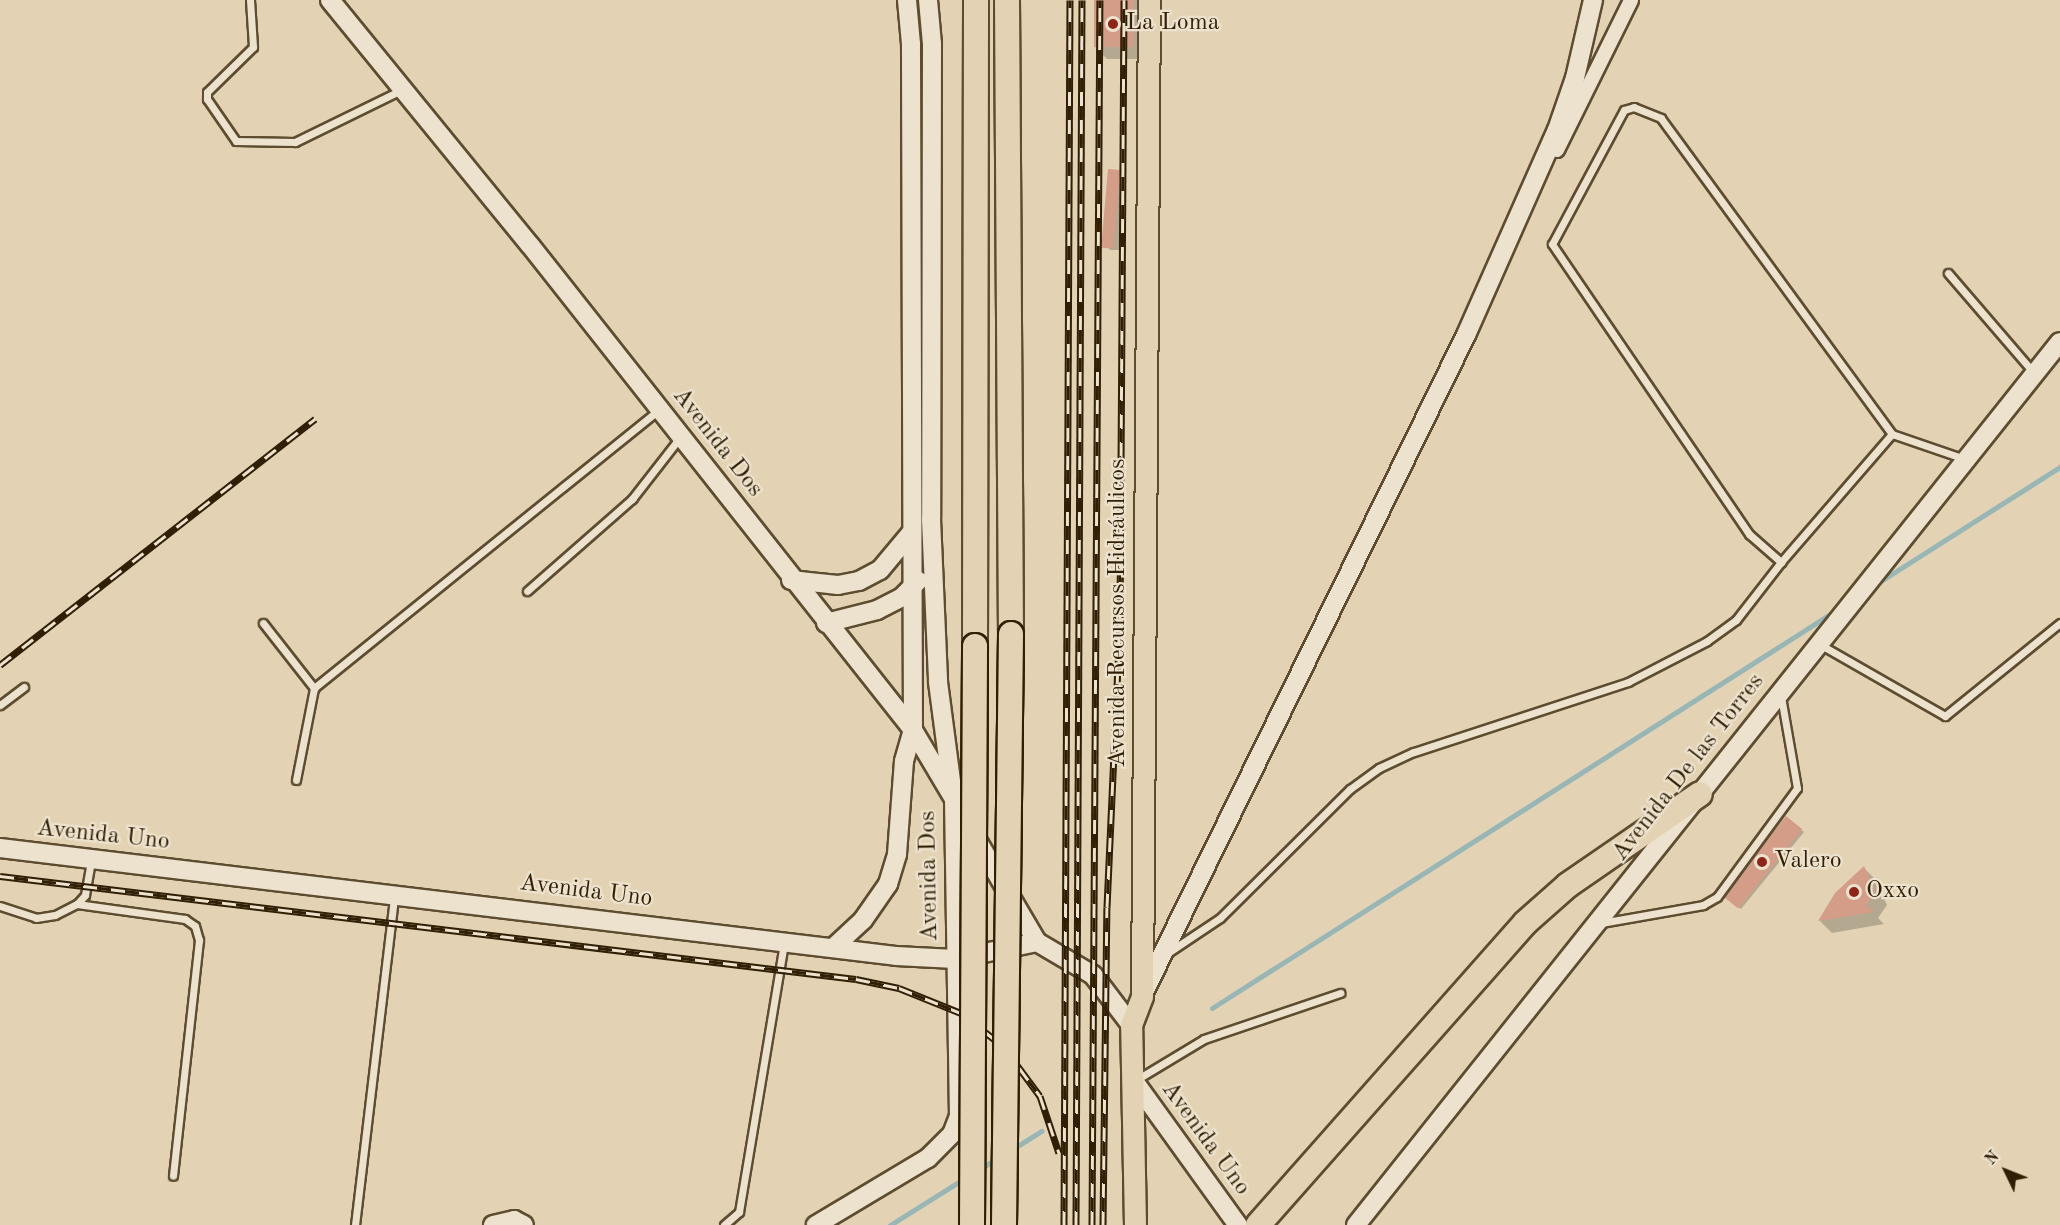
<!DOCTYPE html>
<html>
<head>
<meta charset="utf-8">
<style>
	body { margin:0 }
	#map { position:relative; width:2060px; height:1225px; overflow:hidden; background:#e3d3b4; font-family:"Old Standard TT",serif }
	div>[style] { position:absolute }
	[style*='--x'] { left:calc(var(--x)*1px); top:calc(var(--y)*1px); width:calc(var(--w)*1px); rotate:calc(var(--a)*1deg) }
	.shadow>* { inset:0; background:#0003 }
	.stream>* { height:5px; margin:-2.5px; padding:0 2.5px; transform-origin:2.5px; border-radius:2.5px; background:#98b6b6 }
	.building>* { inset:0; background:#d49d88; transform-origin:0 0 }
	.roads { filter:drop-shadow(2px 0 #5d4c30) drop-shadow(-2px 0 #5d4c30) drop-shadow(0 2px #5d4c30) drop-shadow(0 -2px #5d4c30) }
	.lane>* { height:7px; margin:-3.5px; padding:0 3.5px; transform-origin:3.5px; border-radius:3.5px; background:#ede2ce }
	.street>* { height:14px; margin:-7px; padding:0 7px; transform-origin:7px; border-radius:7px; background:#ede2ce }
	.secondary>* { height:18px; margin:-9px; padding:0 9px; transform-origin:9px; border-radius:9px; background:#ede2ce }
	.primary>* { height:21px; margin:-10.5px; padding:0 10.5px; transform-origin:10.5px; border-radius:10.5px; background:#e3d3b4 }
	.highway>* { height:24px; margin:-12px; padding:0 12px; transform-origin:12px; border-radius:12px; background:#e3d3b4 }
	.rail>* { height:7px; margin-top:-3.5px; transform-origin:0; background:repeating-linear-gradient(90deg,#ede2ce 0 14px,#301f04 0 28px); box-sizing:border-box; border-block:2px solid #301f04 }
	.bridges { filter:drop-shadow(2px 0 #301f04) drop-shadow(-2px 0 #301f04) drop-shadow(0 2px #301f04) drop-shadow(0 -2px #301f04) }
	.highway-bridge>* { height:24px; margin:-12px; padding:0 12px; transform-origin:12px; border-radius:12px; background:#e3d3b4 }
	.dots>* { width:16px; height:16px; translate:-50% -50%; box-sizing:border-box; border:3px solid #ede2ce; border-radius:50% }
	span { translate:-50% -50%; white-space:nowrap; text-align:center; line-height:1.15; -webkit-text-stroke:4.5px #ede2ce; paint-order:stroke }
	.poi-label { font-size:24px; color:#301f04 }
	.left { translate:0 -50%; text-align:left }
	.street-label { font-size:24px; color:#301f04 }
	.north { position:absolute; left:1976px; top:1141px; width:60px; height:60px; -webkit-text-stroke:4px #ede2ce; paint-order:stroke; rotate:313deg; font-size:16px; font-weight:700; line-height:24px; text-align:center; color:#301f04 }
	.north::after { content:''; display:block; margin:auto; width:21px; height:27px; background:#301f04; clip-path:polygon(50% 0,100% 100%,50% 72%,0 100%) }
</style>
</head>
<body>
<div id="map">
	<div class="shadow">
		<i style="clip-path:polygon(1095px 0,1145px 0,1144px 59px,1107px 59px,1095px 47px)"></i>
		<i style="clip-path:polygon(1119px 171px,1120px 250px,1110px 250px,1108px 247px)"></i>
		<i style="clip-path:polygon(1801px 830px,1804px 832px,1741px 909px,1726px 898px)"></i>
		<i style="clip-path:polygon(1864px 868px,1876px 880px,1887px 905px,1878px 918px,1884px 924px,1832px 933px,1820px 921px,1836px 894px)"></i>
	</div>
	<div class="stream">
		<i style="--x:1876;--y:584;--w:218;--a:-32.5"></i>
		<i style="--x:1212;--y:1008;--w:742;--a:-32.51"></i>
		<i style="--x:1011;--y:1150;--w:36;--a:-32"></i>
		<i style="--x:978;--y:1170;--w:23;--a:-31"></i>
		<i style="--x:890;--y:1225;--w:89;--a:-32.1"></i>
	</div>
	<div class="building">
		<i style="left:1094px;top:0;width:39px;height:47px"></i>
		<i style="left:1108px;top:169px;width:12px;height:79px;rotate:5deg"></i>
		<i style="left:1786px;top:816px;width:21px;height:102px;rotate:39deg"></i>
		<i style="clip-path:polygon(1864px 866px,1875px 892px,1866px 905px,1874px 912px,1818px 921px,1835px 893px)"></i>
	</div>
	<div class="roads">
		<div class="lane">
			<i style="--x:250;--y:0;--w:47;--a:86.3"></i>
			<i style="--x:253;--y:47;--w:64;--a:135.6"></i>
			<i style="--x:207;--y:92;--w:7;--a:90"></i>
			<i style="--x:207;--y:99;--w:51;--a:55.4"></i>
			<i style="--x:236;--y:141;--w:59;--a:1"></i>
			<i style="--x:295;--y:142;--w:118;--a:-26.1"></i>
			<i style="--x:1948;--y:273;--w:132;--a:49.3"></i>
			<i style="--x:1892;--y:434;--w:391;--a:-126.2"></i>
			<i style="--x:1661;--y:118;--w:29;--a:-158"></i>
			<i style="--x:1634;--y:107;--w:10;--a:163"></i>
			<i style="--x:1624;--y:110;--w:152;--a:118.2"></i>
			<i style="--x:1552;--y:244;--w:351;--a:55.8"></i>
			<i style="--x:1749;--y:534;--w:43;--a:41.2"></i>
			<i style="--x:1781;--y:562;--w:169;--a:-49.1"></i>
			<i style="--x:1892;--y:434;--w:77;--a:18.9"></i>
			<i style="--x:527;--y:591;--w:140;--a:-41.2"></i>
			<i style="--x:632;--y:499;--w:80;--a:-52.1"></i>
			<i style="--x:263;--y:623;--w:83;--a:51.9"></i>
			<i style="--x:314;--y:688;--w:442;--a:-38.9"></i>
			<i style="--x:1821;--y:645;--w:143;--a:29.8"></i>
			<i style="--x:1945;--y:716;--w:148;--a:-39"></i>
			<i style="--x:0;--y:705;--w:30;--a:-37"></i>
			<i style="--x:296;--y:780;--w:94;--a:-78.9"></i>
			<i style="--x:77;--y:904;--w:109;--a:7.9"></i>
			<i style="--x:185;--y:919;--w:12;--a:35"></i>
			<i style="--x:195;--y:926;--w:15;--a:74"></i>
			<i style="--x:199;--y:940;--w:237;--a:96.3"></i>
			<i style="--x:0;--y:906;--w:38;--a:18"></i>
			<i style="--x:36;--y:918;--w:19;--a:-9"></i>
			<i style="--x:55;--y:915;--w:25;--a:-27"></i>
			<i style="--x:77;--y:904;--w:12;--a:-48"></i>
			<i style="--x:85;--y:895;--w:36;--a:-80"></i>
			<i style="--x:1601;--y:923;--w:104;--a:-10"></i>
			<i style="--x:1703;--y:905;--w:16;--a:-30"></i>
			<i style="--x:1717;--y:897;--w:135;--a:-53.7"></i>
			<i style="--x:1797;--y:788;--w:93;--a:-99.9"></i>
			<i style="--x:1169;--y:952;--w:61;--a:-33.7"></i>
			<i style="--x:1220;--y:918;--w:183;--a:-44.8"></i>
			<i style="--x:1350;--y:789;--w:36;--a:-36"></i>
			<i style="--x:1379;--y:768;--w:38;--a:-25"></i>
			<i style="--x:1414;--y:752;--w:225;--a:-18.1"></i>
			<i style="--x:1628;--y:682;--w:89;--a:-27.4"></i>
			<i style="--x:1707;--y:641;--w:36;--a:-36"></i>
			<i style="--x:1736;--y:620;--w:73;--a:-52.2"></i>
			<i style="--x:1136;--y:1080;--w:79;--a:-31.1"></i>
			<i style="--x:1204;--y:1039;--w:144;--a:-18.7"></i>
			<i style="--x:355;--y:1225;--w:330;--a:-83.2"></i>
			<i style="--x:724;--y:1225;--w:20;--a:-41"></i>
			<i style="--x:739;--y:1212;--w:272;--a:-80.5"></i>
		</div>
		<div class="street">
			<i style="--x:1557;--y:150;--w:167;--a:-63.7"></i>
		</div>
		<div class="secondary">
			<i style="--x:330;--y:0;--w:316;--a:50.8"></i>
			<i style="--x:530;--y:245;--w:618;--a:51.7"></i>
			<i style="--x:913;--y:730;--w:80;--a:59.3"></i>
			<i style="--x:954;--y:799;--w:317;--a:89.1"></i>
			<i style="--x:959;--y:1116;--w:19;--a:111"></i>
			<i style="--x:952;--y:1134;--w:34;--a:135"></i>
			<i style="--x:928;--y:1158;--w:131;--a:149.1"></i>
			<i style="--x:928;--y:0;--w:44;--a:84.8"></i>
			<i style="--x:932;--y:44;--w:475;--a:90.1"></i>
			<i style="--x:931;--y:519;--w:163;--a:87.5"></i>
			<i style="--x:938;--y:682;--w:108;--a:82.5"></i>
			<i style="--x:791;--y:580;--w:47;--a:6.1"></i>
			<i style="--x:838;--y:585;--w:21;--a:-11"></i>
			<i style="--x:859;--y:581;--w:24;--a:-28"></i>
			<i style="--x:880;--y:570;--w:47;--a:-50.2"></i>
			<i style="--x:826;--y:623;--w:53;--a:-14.3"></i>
			<i style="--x:877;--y:610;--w:28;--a:-27"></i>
			<i style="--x:902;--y:597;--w:23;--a:-45"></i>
			<i style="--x:974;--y:835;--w:124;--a:59.5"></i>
			<i style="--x:0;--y:848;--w:902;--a:6.87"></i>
			<i style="--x:896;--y:956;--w:59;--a:2.9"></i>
			<i style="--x:955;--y:959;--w:84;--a:-11.7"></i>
			<i style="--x:1037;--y:942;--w:65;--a:30.5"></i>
			<i style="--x:1093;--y:975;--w:63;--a:52.8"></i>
			<i style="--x:834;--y:947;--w:40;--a:-43"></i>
			<i style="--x:863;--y:920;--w:44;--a:-55.2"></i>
			<i style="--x:888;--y:884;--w:31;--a:-73"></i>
			<i style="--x:897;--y:854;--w:93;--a:-85.7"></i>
			<i style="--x:904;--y:761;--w:32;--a:-74"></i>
			<i style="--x:913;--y:730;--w:686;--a:-90.17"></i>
			<i style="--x:911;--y:44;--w:44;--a:-95.2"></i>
			<i style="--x:1143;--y:994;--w:734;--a:-63.89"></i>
			<i style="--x:1466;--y:335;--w:224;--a:-66.1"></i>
			<i style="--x:1557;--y:130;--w:55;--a:-70.9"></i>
			<i style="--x:1575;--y:78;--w:80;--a:-77"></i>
			<i style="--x:1134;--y:1081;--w:178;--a:54.2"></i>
			<i style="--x:493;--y:1225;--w:22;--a:-13"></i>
			<i style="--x:514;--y:1220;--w:11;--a:27"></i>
			<i style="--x:1356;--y:1225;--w:1129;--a:-51.44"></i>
		</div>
		<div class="primary">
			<i style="--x:1135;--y:1225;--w:200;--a:-91.1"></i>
			<i style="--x:1131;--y:1025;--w:31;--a:-69"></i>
			<i style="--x:1142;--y:996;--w:996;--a:-89.6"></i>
		</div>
		<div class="highway">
			<i style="--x:1007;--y:0;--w:634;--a:89.64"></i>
			<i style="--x:975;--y:646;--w:646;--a:-89.91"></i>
			<i style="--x:1258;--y:1225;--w:403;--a:-48.5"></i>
			<i style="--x:1525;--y:923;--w:57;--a:-41.5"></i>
			<i style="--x:1568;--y:885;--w:160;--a:-34.6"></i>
		</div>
	</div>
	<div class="rail">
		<i style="--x:0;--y:665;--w:400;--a:-38"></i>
		<i style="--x:0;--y:876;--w:862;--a:6.86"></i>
		<i style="--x:856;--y:979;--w:44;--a:11.8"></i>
		<i style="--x:899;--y:988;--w:67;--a:22"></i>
		<i style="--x:961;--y:1013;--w:53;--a:38.2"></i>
		<i style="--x:1003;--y:1046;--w:62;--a:53.5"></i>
		<i style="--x:1040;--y:1096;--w:60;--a:71.6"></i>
		<i style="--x:1064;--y:1225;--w:1225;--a:-89.72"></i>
		<i style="--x:1076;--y:1225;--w:1225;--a:-89.72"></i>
		<i style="--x:1092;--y:1225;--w:1225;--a:-89.63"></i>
		<i style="--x:1103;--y:1225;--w:318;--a:-89.3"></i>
		<i style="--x:1107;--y:907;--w:283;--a:-87.4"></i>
		<i style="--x:1120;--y:624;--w:624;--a:-89.63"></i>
	</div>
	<div class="bridges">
		<div class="highway-bridge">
			<i style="--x:972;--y:1225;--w:579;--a:-89.7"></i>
			<i style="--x:1004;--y:1225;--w:591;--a:-89.32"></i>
		</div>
	</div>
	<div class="dots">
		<i style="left:1113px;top:24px;background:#8f2418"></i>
		<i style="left:1762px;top:862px;background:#8f2418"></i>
		<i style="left:1854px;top:892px;background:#8f2418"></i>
	</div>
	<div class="poi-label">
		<span class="left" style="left:1126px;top:24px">La Loma</span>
		<span class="left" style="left:1774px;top:862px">Valero</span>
		<span class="left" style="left:1866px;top:892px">Oxxo</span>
	</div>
	<div class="street-label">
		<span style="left:717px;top:443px;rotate:52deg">Avenida Dos</span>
		<span style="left:1119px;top:613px;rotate:-90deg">Avenida Recursos Hidráulicos</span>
		<span style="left:1689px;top:768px;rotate:-52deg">Avenida De las Torres</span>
		<span style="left:103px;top:836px;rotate:6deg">Avenida Uno</span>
		<span style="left:930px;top:876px;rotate:-91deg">Avenida Dos</span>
		<span style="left:586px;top:892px;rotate:7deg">Avenida Uno</span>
		<span style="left:1205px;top:1139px;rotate:54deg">Avenida Uno</span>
	</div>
	<div class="north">N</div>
</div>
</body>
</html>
